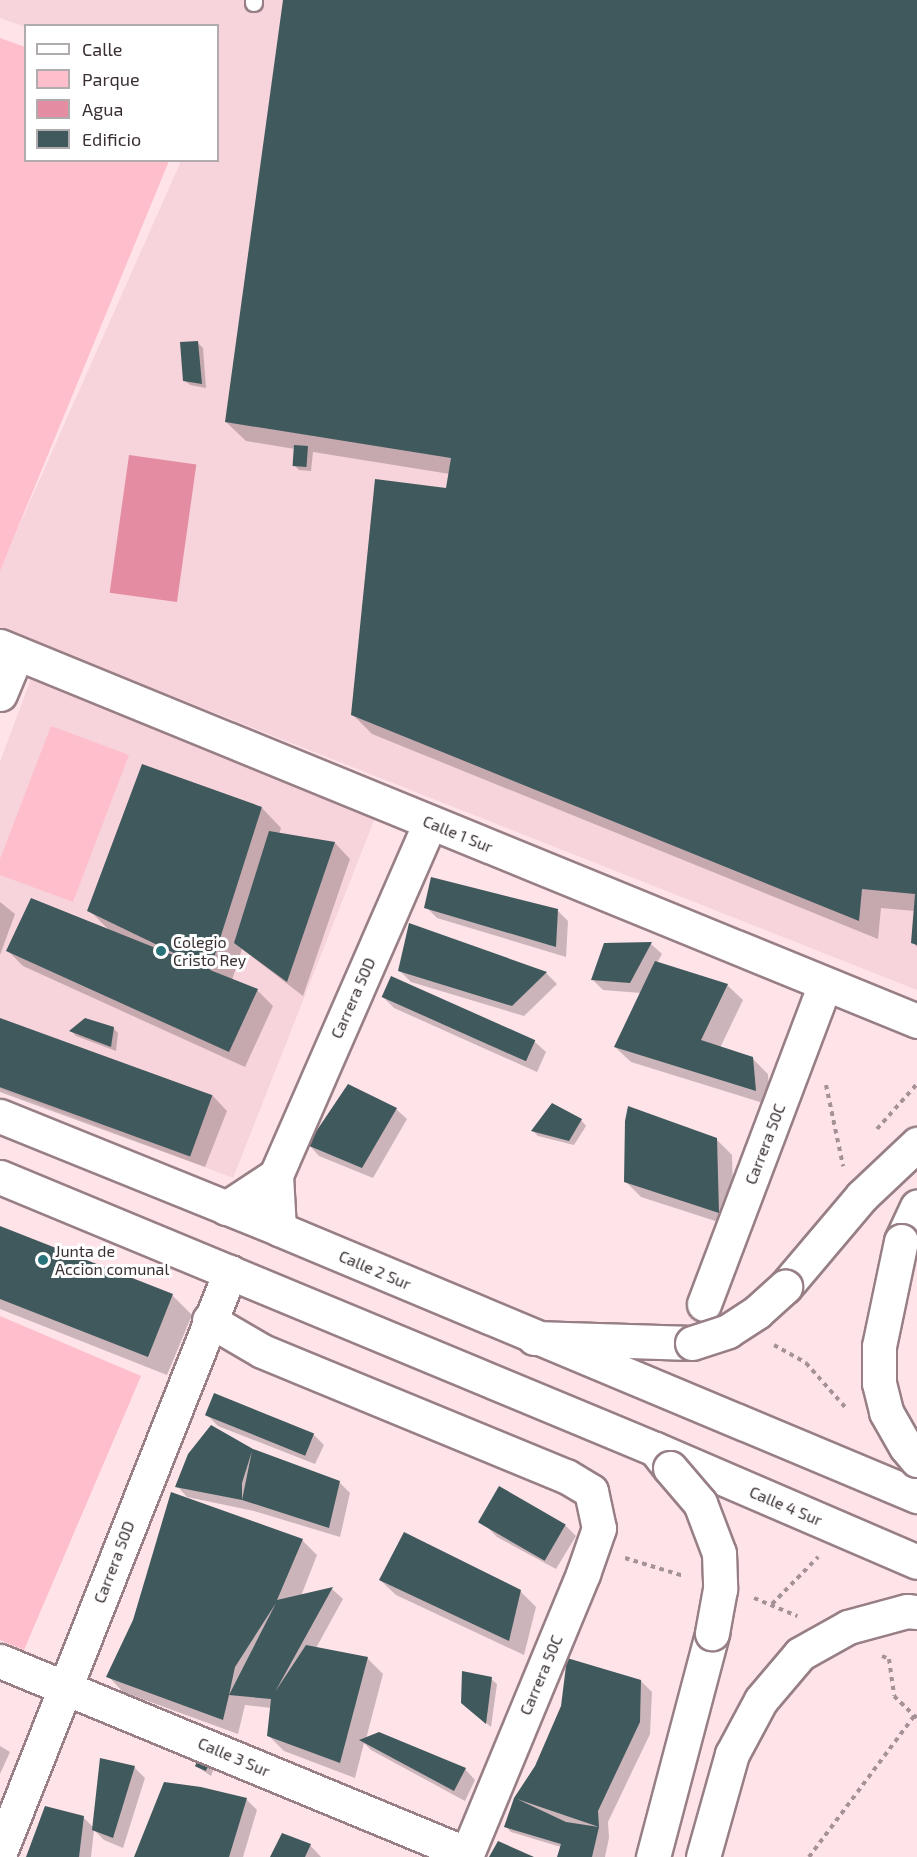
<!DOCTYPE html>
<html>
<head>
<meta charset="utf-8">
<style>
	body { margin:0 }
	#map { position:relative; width:917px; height:1857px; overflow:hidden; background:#fee3e9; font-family:"Exo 2",sans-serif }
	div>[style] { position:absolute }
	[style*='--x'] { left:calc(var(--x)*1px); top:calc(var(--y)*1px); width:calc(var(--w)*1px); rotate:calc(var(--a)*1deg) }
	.built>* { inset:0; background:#f7d4db }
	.green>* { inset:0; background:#febecc }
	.water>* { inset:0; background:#e38ca2; transform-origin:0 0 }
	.shadow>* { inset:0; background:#0003 }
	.building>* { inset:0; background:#40595c; transform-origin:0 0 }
	.path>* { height:4px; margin-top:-2px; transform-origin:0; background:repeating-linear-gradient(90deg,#a59296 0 4.5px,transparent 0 9px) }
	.roads { filter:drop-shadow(2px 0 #977f85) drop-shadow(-2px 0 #977f85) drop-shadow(0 2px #977f85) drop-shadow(0 -2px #977f85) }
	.lane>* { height:16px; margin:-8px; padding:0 8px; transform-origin:8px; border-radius:8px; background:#fff }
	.street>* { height:33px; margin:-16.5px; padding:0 16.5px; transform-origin:16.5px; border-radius:16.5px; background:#fff }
	.secondary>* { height:33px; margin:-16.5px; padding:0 16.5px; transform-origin:16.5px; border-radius:16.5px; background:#fff }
	.highway>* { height:33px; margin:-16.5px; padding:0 16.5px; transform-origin:16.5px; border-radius:16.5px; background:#fff }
	.bridges { filter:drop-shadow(2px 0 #977f85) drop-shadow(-2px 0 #977f85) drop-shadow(0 2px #977f85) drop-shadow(0 -2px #977f85) }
	.highway-bridge>* { height:33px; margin:-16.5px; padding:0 16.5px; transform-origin:16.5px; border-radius:16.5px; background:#fff }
	.dots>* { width:16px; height:16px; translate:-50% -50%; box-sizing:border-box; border:3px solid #fff; border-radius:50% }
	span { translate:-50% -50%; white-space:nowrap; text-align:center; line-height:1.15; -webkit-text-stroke:6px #fff; paint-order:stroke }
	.street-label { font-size:16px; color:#3a3032 }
	.poi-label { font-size:16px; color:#3a3032 }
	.left { translate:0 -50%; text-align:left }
	.legend { position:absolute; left:24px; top:24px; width:195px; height:138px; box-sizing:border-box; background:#fff; border:2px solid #b0acad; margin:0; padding:8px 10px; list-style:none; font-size:18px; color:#3a3032 }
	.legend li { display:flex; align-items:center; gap:12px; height:30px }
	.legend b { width:30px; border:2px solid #b0acad }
</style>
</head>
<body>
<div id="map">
	<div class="built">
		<i style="clip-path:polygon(0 0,917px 0,917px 990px,0 628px,0 569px,181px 161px,218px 160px,218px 26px,25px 27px,0 18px)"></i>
		<i style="clip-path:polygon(32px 676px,377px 813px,233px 1178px,0 1089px,0 762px)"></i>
	</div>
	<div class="green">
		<i style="clip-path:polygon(0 38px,25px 47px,26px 160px,169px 161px,0 571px)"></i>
		<i style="clip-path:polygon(51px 726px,129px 755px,73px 902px,0 875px,0 859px)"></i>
		<i style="clip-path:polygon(0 1316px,141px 1376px,24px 1650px,0 1640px)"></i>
	</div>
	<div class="water">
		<i style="left:129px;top:455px;width:68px;height:139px;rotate:8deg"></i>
	</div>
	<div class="shadow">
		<i style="clip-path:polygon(284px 0,917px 0,917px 947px,913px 942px,915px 911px,881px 908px,878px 939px,372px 734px,352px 714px,448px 489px,450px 474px,313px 452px,311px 471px,299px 470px,294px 465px,295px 449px,246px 441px,226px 422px)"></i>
		<i style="clip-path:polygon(198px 343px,203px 348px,206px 388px,190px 385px,184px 380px)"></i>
		<i style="clip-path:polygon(262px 808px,281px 828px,279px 834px,335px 843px,350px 859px,303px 996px,242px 949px,232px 980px,257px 990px,273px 1006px,245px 1067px,23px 966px,8px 951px,110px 931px,89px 910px)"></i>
		<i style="clip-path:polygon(0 902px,15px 914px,0 955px)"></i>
		<i style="clip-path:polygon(426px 907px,557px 910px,568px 921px,566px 957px,437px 918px)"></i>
		<i style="clip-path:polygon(410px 925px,546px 973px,557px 984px,524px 1016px,411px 982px,400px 971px)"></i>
		<i style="clip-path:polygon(605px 944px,651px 944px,662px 954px,657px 963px,727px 985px,743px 1000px,720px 1048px,752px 1058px,768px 1074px,770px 1105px,631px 1062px,615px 1047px,641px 993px,603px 990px,593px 980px)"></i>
		<i style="clip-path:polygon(383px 997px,535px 1042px,546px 1052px,537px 1072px,394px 1008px)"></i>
		<i style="clip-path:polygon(0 1020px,212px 1095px,227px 1111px,205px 1167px,0 1092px)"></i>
		<i style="clip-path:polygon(113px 1028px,118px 1033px,116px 1051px,76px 1036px,71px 1031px)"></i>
		<i style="clip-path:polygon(396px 1109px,407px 1119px,373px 1178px,319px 1156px,309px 1145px)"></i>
		<i style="clip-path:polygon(581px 1120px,586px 1126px,574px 1145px,538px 1136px,533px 1131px)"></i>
		<i style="clip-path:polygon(716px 1139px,732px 1155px,734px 1227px,641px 1197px,625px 1181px)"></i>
		<i style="clip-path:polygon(0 1228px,172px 1295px,192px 1315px,167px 1375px,0 1309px)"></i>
		<i style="clip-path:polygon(207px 1415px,313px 1434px,324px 1445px,315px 1464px,218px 1426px)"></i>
		<i style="clip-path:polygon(252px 1451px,339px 1482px,350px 1493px,340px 1537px,254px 1511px,187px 1497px,177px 1486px)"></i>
		<i style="clip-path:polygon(565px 1525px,576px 1536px,556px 1569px,497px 1537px,486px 1526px)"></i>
		<i style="clip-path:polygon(302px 1540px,317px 1555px,301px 1596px,332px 1589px,343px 1599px,316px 1648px,367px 1658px,383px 1674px,366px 1739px,465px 1769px,475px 1780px,465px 1801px,371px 1750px,364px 1743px,355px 1778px,284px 1751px,268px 1735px,272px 1708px,245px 1705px,238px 1734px,123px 1692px,108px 1676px)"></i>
		<i style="clip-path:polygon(380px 1580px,520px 1591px,536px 1607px,524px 1655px,396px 1595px)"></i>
		<i style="clip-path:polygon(491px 1679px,497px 1684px,491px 1727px,468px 1708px)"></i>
		<i style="clip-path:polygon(641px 1681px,652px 1692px,650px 1734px,608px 1822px,609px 1838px,605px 1857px,558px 1857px,561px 1847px,511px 1832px,506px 1827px,516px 1799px)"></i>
		<i style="clip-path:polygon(0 1746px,10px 1752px,0 1774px)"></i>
		<i style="clip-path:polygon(101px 1759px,135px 1768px,145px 1778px,123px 1848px,104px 1840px,94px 1830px,91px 1857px,27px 1857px,46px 1808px,83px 1817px,93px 1827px)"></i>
		<i style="clip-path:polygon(209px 1763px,214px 1768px,211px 1776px,196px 1766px)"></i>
		<i style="clip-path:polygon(246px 1799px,257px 1810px,243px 1857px,136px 1857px)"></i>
		<i style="clip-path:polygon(310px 1845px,321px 1857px,272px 1857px)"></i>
	</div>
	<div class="building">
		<i style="clip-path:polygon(283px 0,917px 0,917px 945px,911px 943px,915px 894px,862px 889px,859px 921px,351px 715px,375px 479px,446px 488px,451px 458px,225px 422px)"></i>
		<i style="clip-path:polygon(198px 341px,202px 384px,183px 381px,180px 342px)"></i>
		<i style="left:294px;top:445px;width:14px;height:21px;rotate:4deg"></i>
		<i style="clip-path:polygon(142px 764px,262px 807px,210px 970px,258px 989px,229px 1052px,6px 951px,31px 898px,203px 967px,87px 911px)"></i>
		<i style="clip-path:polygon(269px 831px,335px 842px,287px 982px,234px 943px)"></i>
		<i style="clip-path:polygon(431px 877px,558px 909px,556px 947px,424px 908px)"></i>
		<i style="clip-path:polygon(409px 923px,547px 972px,512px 1006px,398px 971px)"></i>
		<i style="clip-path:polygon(652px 942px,630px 983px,591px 980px,604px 943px)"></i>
		<i style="clip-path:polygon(655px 961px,728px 984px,701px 1040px,753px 1057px,756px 1091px,614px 1047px)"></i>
		<i style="left:391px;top:976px;width:158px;height:23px;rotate:24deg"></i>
		<i style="left:0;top:1018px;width:226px;height:65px;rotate:20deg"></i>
		<i style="clip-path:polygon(85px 1018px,114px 1027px,111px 1047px,69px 1031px)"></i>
		<i style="clip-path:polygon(348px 1084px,397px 1108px,362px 1168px,307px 1145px)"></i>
		<i style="clip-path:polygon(552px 1103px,582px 1119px,569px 1141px,531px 1131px)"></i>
		<i style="clip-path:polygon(628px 1106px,717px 1138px,719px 1213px,624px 1182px,625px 1121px)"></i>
		<i style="clip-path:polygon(0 1226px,173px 1294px,148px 1357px,0 1299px)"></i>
		<i style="left:214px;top:1393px;width:108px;height:24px;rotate:22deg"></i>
		<i style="clip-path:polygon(evenodd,211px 1425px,253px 1449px,340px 1481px,329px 1528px,242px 1500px,175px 1487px,188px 1454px,211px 1425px,252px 1451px,242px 1500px,242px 1483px,252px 1451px)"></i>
		<i style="left:499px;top:1486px;width:77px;height:42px;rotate:30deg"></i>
		<i style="clip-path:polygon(evenodd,171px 1492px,303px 1539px,277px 1600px,333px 1587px,275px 1692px,306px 1645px,368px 1657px,340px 1763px,267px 1736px,271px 1699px,229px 1695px,223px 1720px,106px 1677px,133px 1620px,171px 1492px,276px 1603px,229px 1695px,235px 1667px,276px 1603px)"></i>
		<i style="clip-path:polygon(404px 1532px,521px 1590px,509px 1641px,379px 1580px)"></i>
		<i style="clip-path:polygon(567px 1658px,641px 1680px,640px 1722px,598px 1811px,599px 1827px,517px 1799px,566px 1822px,599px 1827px,592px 1857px,557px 1857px,561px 1844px,504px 1827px,514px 1798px,535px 1766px,561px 1706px)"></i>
		<i style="clip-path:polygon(462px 1671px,492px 1677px,486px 1724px,461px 1703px)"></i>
		<i style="clip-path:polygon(379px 1732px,466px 1768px,454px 1791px,359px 1740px)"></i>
		<i style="left:199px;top:1757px;width:12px;height:10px;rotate:24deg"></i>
		<i style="clip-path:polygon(100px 1758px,135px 1766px,113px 1838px,92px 1830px)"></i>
		<i style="clip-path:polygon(164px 1782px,201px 1787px,247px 1798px,229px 1857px,134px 1857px)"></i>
		<i style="clip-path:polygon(45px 1806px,84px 1816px,79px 1857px,26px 1857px)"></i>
		<i style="clip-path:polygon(282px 1833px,311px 1844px,305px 1857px,270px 1857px)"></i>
		<i style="clip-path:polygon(498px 1841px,534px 1857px,489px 1857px)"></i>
	</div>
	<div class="path">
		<i style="--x:826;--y:1085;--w:83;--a:78.1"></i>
		<i style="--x:877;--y:1129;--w:60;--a:-48.4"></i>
		<i style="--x:774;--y:1345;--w:37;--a:29"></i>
		<i style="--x:806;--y:1363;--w:60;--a:48.4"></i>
		<i style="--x:625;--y:1558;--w:62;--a:17"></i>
		<i style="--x:754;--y:1598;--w:47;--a:22.7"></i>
		<i style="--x:772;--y:1604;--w:66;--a:-45.6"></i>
		<i style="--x:882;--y:1656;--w:8;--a:23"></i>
		<i style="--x:889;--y:1659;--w:37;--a:82"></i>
		<i style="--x:894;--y:1696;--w:32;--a:44"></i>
		<i style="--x:809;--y:1857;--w:176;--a:-53.3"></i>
	</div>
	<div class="roads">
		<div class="lane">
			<i style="--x:254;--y:3;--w:3;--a:-90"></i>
		</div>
		<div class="street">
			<i style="--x:0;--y:646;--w:991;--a:22.24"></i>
			<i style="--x:0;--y:694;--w:44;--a:-67.5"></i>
			<i style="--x:226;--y:1208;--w:60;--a:-33.4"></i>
			<i style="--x:279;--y:1229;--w:54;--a:-93.2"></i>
			<i style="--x:276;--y:1175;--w:384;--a:-66.4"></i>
			<i style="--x:704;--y:1304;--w:342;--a:-69.3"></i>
			<i style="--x:209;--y:1320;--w:61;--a:30.3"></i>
			<i style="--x:262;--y:1351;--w:329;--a:22.4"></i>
			<i style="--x:566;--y:1476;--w:29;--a:31"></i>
			<i style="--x:591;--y:1491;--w:38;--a:78"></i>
			<i style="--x:599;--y:1528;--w:49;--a:109.2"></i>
			<i style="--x:583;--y:1574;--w:306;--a:112.5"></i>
			<i style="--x:0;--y:1661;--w:505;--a:22.45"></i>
			<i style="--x:0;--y:1852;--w:624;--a:-68.37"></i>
		</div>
		<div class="secondary">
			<i style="--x:0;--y:1116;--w:301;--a:22"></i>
			<i style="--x:279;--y:1229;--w:692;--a:22.71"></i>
			<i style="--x:0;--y:1177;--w:709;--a:22.55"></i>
			<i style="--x:655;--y:1449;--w:285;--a:23.3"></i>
		</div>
		<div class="highway">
			<i style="--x:901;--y:1241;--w:38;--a:-65"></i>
			<i style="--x:785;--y:1287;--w:119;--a:-49.8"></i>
			<i style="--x:862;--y:1196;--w:76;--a:-43.4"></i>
			<i style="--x:534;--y:1338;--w:158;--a:1.8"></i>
			<i style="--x:655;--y:1449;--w:24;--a:52"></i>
			<i style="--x:653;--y:1857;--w:232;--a:-75.2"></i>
		</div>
	</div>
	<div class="bridges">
		<div class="highway-bridge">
			<i style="--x:901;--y:1241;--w:107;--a:101.8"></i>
			<i style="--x:879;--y:1346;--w:37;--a:90"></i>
			<i style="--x:879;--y:1383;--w:30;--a:76"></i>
			<i style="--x:886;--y:1412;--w:40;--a:60.3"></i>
			<i style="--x:906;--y:1447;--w:17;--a:50"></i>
			<i style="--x:692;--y:1343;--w:38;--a:-18"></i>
			<i style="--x:728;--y:1331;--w:35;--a:-33"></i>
			<i style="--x:757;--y:1312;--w:38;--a:-42"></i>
			<i style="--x:670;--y:1468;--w:46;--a:49.4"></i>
			<i style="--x:700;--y:1503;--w:53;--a:69.2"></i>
			<i style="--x:719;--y:1553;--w:36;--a:88"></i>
			<i style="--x:720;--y:1589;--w:45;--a:100.3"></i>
			<i style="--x:703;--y:1857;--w:107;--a:-74.3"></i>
			<i style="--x:732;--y:1754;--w:61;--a:-61.8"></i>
			<i style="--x:761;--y:1700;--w:60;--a:-49.7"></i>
			<i style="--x:800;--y:1654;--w:55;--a:-29.4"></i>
			<i style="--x:848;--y:1627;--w:61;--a:-15.2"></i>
			<i style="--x:907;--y:1611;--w:10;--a:6"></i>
		</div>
	</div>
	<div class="dots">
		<i style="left:161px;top:951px;background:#28727a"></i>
		<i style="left:43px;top:1260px;background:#28727a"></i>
	</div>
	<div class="street-label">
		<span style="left:458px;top:834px;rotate:22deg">Calle 1 Sur</span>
		<span style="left:353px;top:998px;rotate:-66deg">Carrera 50D</span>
		<span style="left:765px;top:1144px;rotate:-69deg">Carrera 50C</span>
		<span style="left:375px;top:1270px;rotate:23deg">Calle 2 Sur</span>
		<span style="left:786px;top:1506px;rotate:23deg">Calle 4 Sur</span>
		<span style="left:114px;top:1562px;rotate:-69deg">Carrera 50D</span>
		<span style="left:541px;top:1675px;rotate:-67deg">Carrera 50C</span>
		<span style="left:234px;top:1757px;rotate:23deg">Calle 3 Sur</span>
	</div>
	<div class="poi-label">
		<span class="left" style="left:173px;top:951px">Colegio<br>Cristo Rey</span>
		<span class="left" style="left:55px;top:1260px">Junta de<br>Accion comunal</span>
	</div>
	<ul class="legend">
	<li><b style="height:8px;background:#fff"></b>Calle</li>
	<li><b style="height:16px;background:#febecc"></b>Parque</li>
	<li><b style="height:16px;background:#e38ca2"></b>Agua</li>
	<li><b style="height:16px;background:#40595c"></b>Edificio</li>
	</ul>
</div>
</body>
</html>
